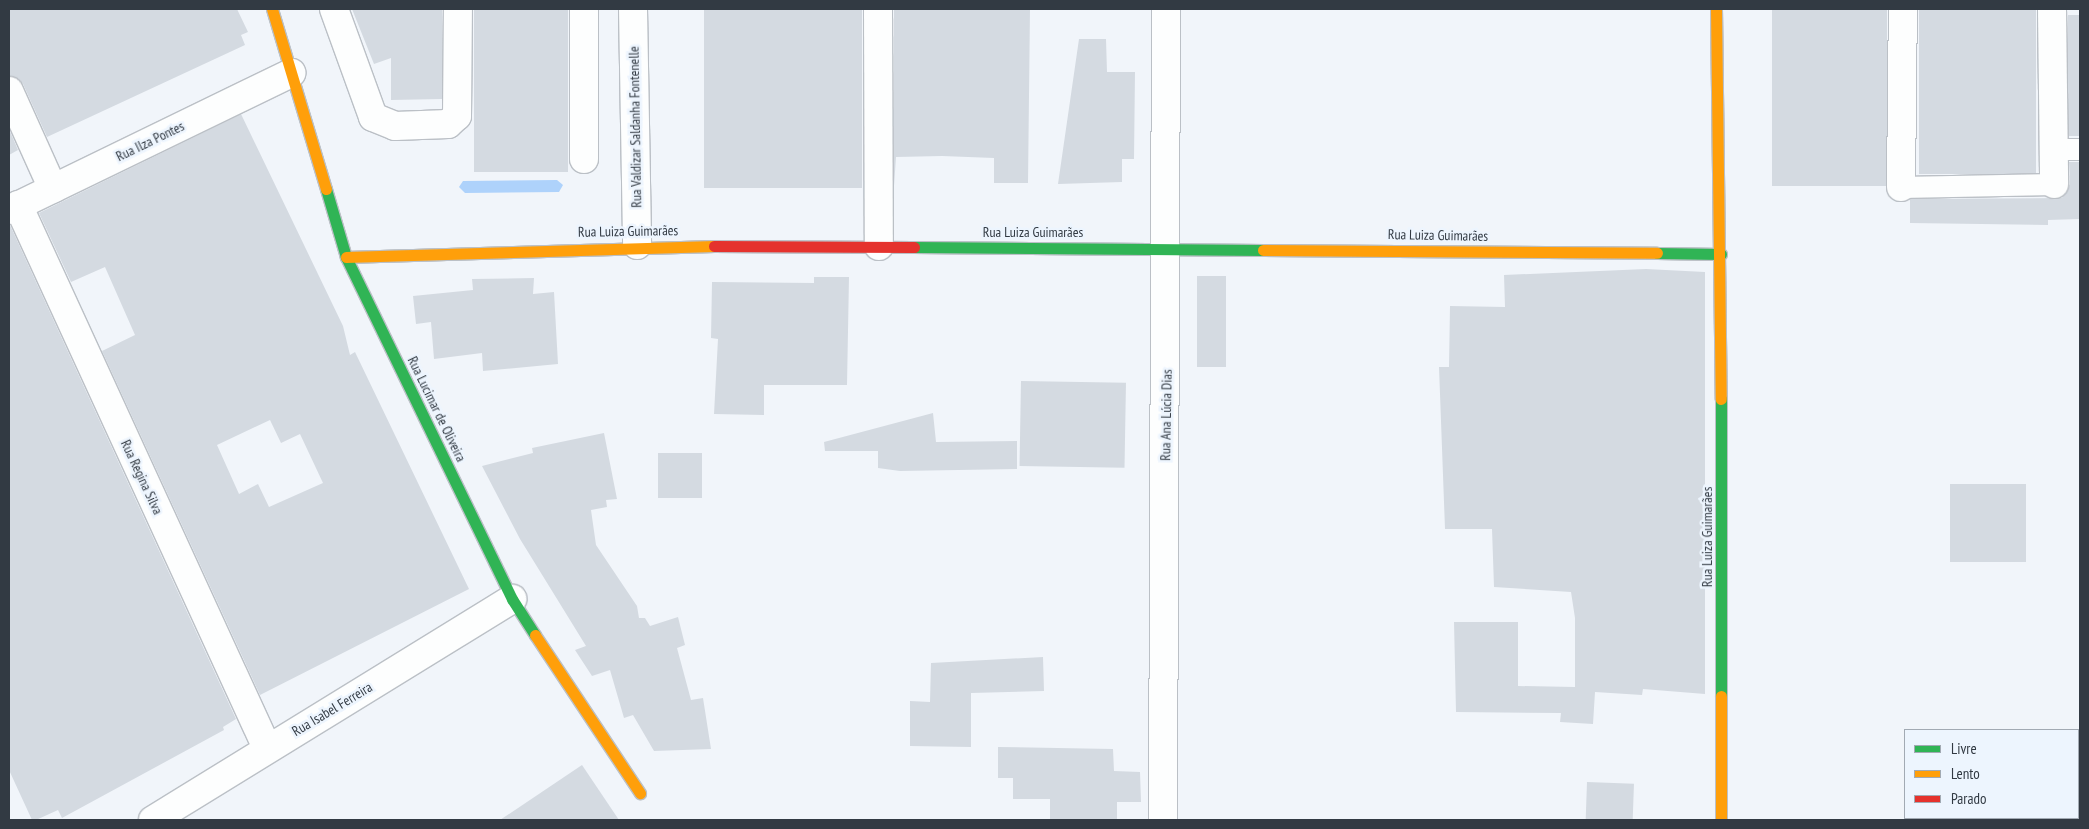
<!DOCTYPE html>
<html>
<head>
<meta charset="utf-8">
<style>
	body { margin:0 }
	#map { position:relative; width:2089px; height:829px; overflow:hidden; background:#f1f5fa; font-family:"PT Sans Narrow",sans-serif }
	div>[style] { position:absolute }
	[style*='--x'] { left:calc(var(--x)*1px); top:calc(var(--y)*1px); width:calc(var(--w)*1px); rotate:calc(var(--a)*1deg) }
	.water>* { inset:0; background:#aed2fb }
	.building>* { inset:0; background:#d4dae1; transform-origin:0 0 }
	.roads { filter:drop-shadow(1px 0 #bbc0c6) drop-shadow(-1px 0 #bbc0c6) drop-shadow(0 1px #bbc0c6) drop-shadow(0 -1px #bbc0c6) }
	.lane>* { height:21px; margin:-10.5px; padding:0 10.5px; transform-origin:10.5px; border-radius:10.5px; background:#fdfefe }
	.street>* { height:28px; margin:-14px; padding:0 14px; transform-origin:14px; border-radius:14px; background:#fdfefe }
	.fast>* { height:11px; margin:-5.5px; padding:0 5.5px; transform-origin:5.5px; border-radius:5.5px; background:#30b455 }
	.slow>* { height:11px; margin:-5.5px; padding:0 5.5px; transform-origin:5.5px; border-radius:5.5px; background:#ff9f0a }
	.jam>* { height:11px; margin:-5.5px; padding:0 5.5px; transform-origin:5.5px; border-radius:5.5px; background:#e5322d }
	span { translate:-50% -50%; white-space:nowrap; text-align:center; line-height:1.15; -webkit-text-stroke:5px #edf5fe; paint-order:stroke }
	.street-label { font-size:14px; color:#323a43 }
	.frame { position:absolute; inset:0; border:10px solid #323a43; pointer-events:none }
	.legend { position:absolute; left:1904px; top:729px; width:175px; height:90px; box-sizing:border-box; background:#edf5fe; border:1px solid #a2aab3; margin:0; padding:6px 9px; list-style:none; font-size:15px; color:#323a43 }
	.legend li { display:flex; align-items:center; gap:10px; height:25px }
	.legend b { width:25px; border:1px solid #a2aab3 }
</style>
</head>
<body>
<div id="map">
	<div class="water">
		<i style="clip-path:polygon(557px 180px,563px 185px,559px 192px,465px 193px,459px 187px,463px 181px)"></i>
	</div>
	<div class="building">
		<i style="clip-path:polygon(9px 9px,237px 9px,248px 32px,241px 35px,245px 45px,47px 137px,23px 84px,9px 76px)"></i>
		<i style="clip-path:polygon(352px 9px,442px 9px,442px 99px,391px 100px,391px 58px,374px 64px)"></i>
		<i style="left:474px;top:9px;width:94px;height:163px"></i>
		<i style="left:704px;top:9px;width:158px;height:179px"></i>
		<i style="clip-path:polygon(894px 9px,1030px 9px,1028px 183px,994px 183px,994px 158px,942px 156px,896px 157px,894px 186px)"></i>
		<i style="left:1772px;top:9px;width:115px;height:177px"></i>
		<i style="left:1919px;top:9px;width:117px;height:165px"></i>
		<i style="left:2068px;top:15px;width:12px;height:121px"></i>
		<i style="clip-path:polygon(1079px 39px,1106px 39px,1107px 72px,1135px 72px,1134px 159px,1122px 159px,1122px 182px,1058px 184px)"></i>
		<i style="clip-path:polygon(evenodd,241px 114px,343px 326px,350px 355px,355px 352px,469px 589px,260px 695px,102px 351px,135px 335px,105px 267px,71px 282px,39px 213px,241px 114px,270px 420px,281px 443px,300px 434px,323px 483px,269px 507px,258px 484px,239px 494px,217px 445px,270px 420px)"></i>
		<i style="clip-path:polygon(9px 129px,18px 150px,9px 155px)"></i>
		<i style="clip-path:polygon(2080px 162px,2080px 219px,2048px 220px,2048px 225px,1910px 223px,1910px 199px,2062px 198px,2070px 184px,2069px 162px)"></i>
		<i style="clip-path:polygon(10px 225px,236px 719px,223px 727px,224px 730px,62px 818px,58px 810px,36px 820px,32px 820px,9px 770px)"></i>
		<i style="clip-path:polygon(1646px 269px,1705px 272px,1705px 694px,1643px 689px,1642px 695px,1595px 692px,1593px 724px,1560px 722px,1561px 713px,1456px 712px,1454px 622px,1518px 622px,1518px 686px,1575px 687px,1575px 618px,1571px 592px,1494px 587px,1492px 529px,1445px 529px,1439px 367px,1449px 367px,1450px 306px,1505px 307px,1504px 275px)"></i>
		<i style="left:1197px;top:276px;width:29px;height:91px"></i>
		<i style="clip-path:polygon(814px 277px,849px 277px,847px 385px,764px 385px,764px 415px,714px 414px,718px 339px,711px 338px,712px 282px,814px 283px)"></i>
		<i style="clip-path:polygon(534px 278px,533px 294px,554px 292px,558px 364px,483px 371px,482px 353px,434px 359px,431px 322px,416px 324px,413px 296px,473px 290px,472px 279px)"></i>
		<i style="left:1021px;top:381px;width:105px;height:85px;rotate:1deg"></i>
		<i style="clip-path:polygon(933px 413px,936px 442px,1017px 441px,1017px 469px,900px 471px,878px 468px,878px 451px,825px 451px,824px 442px)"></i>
		<i style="clip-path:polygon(604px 433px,617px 499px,606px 500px,607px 507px,591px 510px,596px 545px,637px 606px,639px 618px,645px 618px,650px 626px,678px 617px,685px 645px,677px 648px,691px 700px,703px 698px,711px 749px,654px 751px,633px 715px,624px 718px,610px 670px,592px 676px,575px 650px,586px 646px,520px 539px,482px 466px,533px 453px,532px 448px)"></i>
		<i style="left:658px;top:453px;width:44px;height:45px"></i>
		<i style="left:1950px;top:484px;width:76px;height:78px"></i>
		<i style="clip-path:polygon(1043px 657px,1044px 691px,971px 693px,971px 747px,910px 746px,910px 701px,930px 702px,931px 663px)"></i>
		<i style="clip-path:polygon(998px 747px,1113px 749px,1114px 771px,1140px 772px,1141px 802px,1117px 802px,1117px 820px,1050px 820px,1050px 799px,1013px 799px,1013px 778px,998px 778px)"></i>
		<i style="clip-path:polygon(582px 765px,619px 820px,500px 820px)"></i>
		<i style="left:1587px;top:782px;width:47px;height:38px;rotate:2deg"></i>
	</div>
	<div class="roads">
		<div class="lane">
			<i style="--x:2054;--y:149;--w:26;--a:0"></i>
			<i style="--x:1901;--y:187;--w:153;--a:-1.1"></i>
		</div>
		<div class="street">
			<i style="--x:334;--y:9;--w:115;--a:70.1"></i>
			<i style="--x:373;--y:117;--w:24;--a:22"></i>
			<i style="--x:395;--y:126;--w:53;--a:-2.2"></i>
			<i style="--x:448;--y:124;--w:12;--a:-42"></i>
			<i style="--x:457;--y:116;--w:107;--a:-89.5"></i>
			<i style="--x:584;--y:9;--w:150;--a:90"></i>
			<i style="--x:633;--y:9;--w:236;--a:89"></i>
			<i style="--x:878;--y:9;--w:237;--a:89.8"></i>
			<i style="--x:2052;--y:9;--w:175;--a:89.3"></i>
			<i style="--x:9;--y:91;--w:107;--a:65.8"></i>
			<i style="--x:1901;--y:187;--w:178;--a:-89.4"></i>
			<i style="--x:18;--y:205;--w:597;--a:65.37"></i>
			<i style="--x:9;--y:210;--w:314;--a:-25.9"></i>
			<i style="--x:153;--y:820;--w:422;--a:-31.6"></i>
			<i style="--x:1163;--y:820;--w:811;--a:-89.79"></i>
		</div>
		<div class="fast">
			<i style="--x:326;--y:189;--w:71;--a:73.6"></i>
			<i style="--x:346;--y:257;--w:380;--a:64.1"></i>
			<i style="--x:512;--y:599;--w:43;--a:57.4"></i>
			<i style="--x:914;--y:247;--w:349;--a:0.5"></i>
			<i style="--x:1657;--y:253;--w:64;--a:0.9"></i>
			<i style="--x:1721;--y:399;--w:297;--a:90"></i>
		</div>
		<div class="slow">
			<i style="--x:272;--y:9;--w:188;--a:73.3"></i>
			<i style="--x:1716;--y:9;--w:390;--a:89.3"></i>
			<i style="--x:1263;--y:250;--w:394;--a:0.4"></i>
			<i style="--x:346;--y:257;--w:368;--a:-1.7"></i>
			<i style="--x:535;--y:635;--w:190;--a:56.4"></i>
			<i style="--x:1721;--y:696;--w:124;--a:90"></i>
		</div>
		<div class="jam">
			<i style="--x:714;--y:246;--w:200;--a:0.3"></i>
		</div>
	</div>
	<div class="street-label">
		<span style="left:635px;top:127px;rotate:-91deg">Rua Valdizar Saldanha Fontenelle</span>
		<span style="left:150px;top:141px;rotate:-26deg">Rua Ilza Pontes</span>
		<span style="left:628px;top:231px;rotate:-1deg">Rua Luiza Guimarães</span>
		<span style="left:1033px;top:232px">Rua Luiza Guimarães</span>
		<span style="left:1438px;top:235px;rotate:1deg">Rua Luiza Guimarães</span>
		<span style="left:437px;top:409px;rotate:64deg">Rua Lucimar de Oliveira</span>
		<span style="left:1166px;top:415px;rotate:-89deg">Rua Ana Lúcia Dias</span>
		<span style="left:142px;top:477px;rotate:65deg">Rua Regina Silva</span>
		<span style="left:1707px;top:537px;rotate:-90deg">Rua Luiza Guimarães</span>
		<span style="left:332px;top:709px;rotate:-31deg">Rua Isabel Ferreira</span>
	</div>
	<div class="frame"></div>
	<ul class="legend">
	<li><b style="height:6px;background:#30b455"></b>Livre</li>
	<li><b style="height:6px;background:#ff9f0a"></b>Lento</li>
	<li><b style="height:6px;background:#e5322d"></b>Parado</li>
	</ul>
</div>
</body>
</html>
